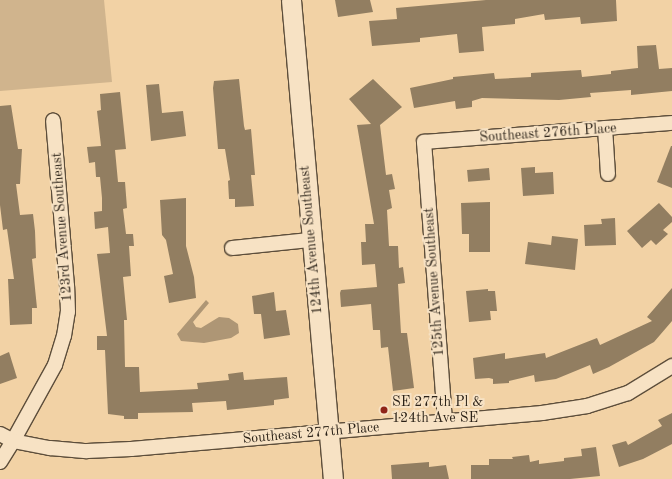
<!DOCTYPE html>
<html>
<head>
<meta charset="utf-8">
<style>
	body { margin:0 }
	#map { position:relative; width:672px; height:479px; overflow:hidden; background:#f2d2a5; font-family:"Old Standard TT",serif }
	div>[style] { position:absolute }
	[style*='--x'] { left:calc(var(--x)*1px); top:calc(var(--y)*1px); width:calc(var(--w)*1px); rotate:calc(var(--a)*1deg) }
	.green>* { inset:0; background:#d0b48d }
	.water>* { inset:0; background:#ae9675 }
	.building>* { inset:0; background:#927e61; transform-origin:0 0 }
	.roads { filter:drop-shadow(1px 0 #5d4e3b) drop-shadow(-1px 0 #5d4e3b) drop-shadow(0 1px #5d4e3b) drop-shadow(0 -1px #5d4e3b) }
	.street>* { height:14px; margin:-7px; padding:0 7px; transform-origin:7px; border-radius:7px; background:#f7e2c4 }
	.secondary>* { height:19px; margin:-9.5px; padding:0 9.5px; transform-origin:9.5px; border-radius:9.5px; background:#f7e2c4 }
	.dots>* { width:11px; height:11px; translate:-50% -50%; box-sizing:border-box; border:2px solid #f7e2c4; border-radius:50% }
	span { translate:-50% -50%; white-space:nowrap; text-align:center; line-height:1.15; -webkit-text-stroke:4px #f7e2c4; paint-order:stroke }
	.street-label { font-size:14px; color:#2b2218 }
	.poi-label { font-size:14px; color:#2b2218 }
	.left { translate:0 -50%; text-align:left }
</style>
</head>
<body>
<div id="map">
	<div class="green">
		<i style="clip-path:polygon(0 0,104px 0,112px 82px,0 91px)"></i>
	</div>
	<div class="water">
		<i style="clip-path:polygon(206px 300px,209px 303px,193px 322px,196px 327px,201px 328px,219px 317px,229px 318px,238px 324px,239px 333px,231px 338px,204px 343px,181px 341px,177px 334px)"></i>
	</div>
	<div class="building">
		<i style="clip-path:polygon(335px 0,370px 0,373px 12px,338px 17px)"></i>
		<i style="clip-path:polygon(486px 0,616px 0,617px 21px,581px 24px,580px 17px,545px 20px,544px 14px,515px 19px,515px 24px,482px 27px,484px 51px,459px 53px,457px 34px,420px 38px,420px 42px,372px 46px,369px 21px,397px 19px,396px 8px)"></i>
		<i style="clip-path:polygon(656px 45px,659px 69px,672px 68px,672px 91px,631px 95px,631px 90px,590px 93px,591px 97px,559px 100px,482px 98px,472px 101px,472px 107px,456px 109px,455px 101px,414px 108px,410px 88px,453px 79px,453px 77px,494px 73px,495px 79px,531px 77px,531px 73px,581px 70px,582px 77px,611px 74px,611px 71px,638px 68px,637px 46px)"></i>
		<i style="clip-path:polygon(239px 79px,244px 126px,245px 130px,251px 129px,255px 175px,251px 175px,254px 206px,235px 207px,235px 199px,229px 199px,228px 181px,230px 180px,225px 149px,218px 149px,213px 88px,214px 81px)"></i>
		<i style="clip-path:polygon(373px 79px,402px 107px,380px 125px,386px 175px,392px 174px,395px 189px,389px 190px,392px 208px,387px 210px,389px 246px,398px 246px,399px 268px,403px 267px,405px 283px,398px 284px,401px 333px,407px 333px,414px 388px,393px 391px,388px 347px,381px 348px,380px 330px,373px 330px,371px 304px,341px 307px,340px 293px,341px 290px,377px 287px,375px 264px,362px 265px,361px 242px,366px 242px,365px 224px,374px 224px,357px 125px,371px 124px,349px 99px)"></i>
		<i style="clip-path:polygon(159px 84px,162px 113px,183px 111px,186px 136px,151px 141px,146px 85px)"></i>
		<i style="clip-path:polygon(120px 92px,126px 149px,115px 150px,118px 182px,125px 182px,127px 208px,123px 209px,126px 234px,133px 234px,134px 246px,129px 246px,131px 276px,123px 277px,127px 320px,124px 320px,125px 367px,139px 367px,140px 392px,198px 389px,197px 383px,229px 380px,228px 374px,243px 372px,244px 380px,287px 377px,289px 398px,274px 400px,274px 405px,227px 410px,226px 401px,192px 403px,193px 412px,138px 413px,138px 419px,124px 419px,124px 416px,108px 414px,105px 350px,97px 350px,97px 336px,107px 336px,97px 254px,110px 253px,108px 227px,95px 229px,94px 212px,102px 211px,102px 198px,100px 177px,96px 177px,95px 162px,89px 163px,87px 147px,101px 146px,97px 111px,101px 110px,100px 94px)"></i>
		<i style="clip-path:polygon(11px 105px,18px 149px,22px 149px,20px 184px,16px 184px,20px 215px,33px 214px,35px 231px,36px 258px,32px 259px,37px 308px,32px 308px,32px 324px,10px 325px,8px 279px,14px 279px,8px 236px,7px 229px,3px 230px,0 205px,0 106px)"></i>
		<i style="clip-path:polygon(671px 146px,672px 146px,672px 188px,657px 182px)"></i>
		<i style="clip-path:polygon(535px 167px,535px 173px,553px 172px,554px 194px,523px 196px,521px 168px)"></i>
		<i style="left:489px;top:168px;width:12px;height:22px;rotate:85deg"></i>
		<i style="clip-path:polygon(186px 198px,186px 246px,194px 277px,196px 298px,169px 303px,164px 276px,173px 274px,166px 240px,162px 235px,160px 200px)"></i>
		<i style="clip-path:polygon(490px 202px,490px 252px,469px 252px,469px 234px,462px 234px,461px 203px)"></i>
		<i style="clip-path:polygon(659px 203px,672px 217px,672px 222px,663px 230px,668px 234px,656px 245px,651px 240px,642px 248px,627px 231px)"></i>
		<i style="clip-path:polygon(615px 218px,616px 245px,585px 246px,584px 225px,602px 224px,601px 219px)"></i>
		<i style="clip-path:polygon(552px 236px,578px 239px,575px 270px,525px 264px,528px 242px,551px 245px)"></i>
		<i style="clip-path:polygon(672px 288px,672px 321px,654px 342px,609px 367px,593px 374px,590px 365px,556px 379px,535px 382px,534px 375px,509px 381px,509px 383px,493px 384px,493px 379px,489px 378px,475px 379px,473px 358px,505px 353px,505px 359px,545px 353px,546px 358px,597px 338px,600px 345px,652px 321px,647px 317px)"></i>
		<i style="clip-path:polygon(488px 289px,488px 291px,495px 291px,497px 311px,490px 311px,491px 320px,469px 322px,466px 291px)"></i>
		<i style="clip-path:polygon(274px 292px,276px 311px,286px 310px,290px 335px,264px 339px,261px 314px,254px 314px,252px 296px)"></i>
		<i style="clip-path:polygon(9px 352px,17px 378px,0 384px,0 356px)"></i>
		<i style="clip-path:polygon(672px 413px,672px 444px,643px 459px,619px 467px,612px 445px,626px 441px,628px 445px,662px 426px,658px 420px)"></i>
		<i style="clip-path:polygon(596px 447px,600px 476px,570px 479px,471px 479px,471px 465px,489px 465px,489px 459px,513px 459px,512px 457px,529px 455px,530px 462px,539px 460px,539px 464px,564px 461px,564px 458px,582px 456px,581px 449px)"></i>
		<i style="clip-path:polygon(429px 462px,429px 467px,446px 465px,449px 479px,392px 479px,391px 465px)"></i>
	</div>
	<div class="roads">
		<div class="street">
			<i style="--x:605;--y:128;--w:46;--a:86.3"></i>
			<i style="--x:232;--y:248;--w:78;--a:-5.9"></i>
			<i style="--x:445;--y:421;--w:280;--a:-94.3"></i>
			<i style="--x:424;--y:142;--w:249;--a:-4.4"></i>
			<i style="--x:0;--y:434;--w:15;--a:28"></i>
			<i style="--x:13;--y:441;--w:87;--a:-61.1"></i>
			<i style="--x:55;--y:365;--w:30;--a:-73"></i>
			<i style="--x:64;--y:336;--w:24;--a:-81"></i>
			<i style="--x:68;--y:312;--w:26;--a:-92"></i>
			<i style="--x:67;--y:286;--w:166;--a:-94.8"></i>
			<i style="--x:0;--y:462;--w:25;--a:-58"></i>
			<i style="--x:13;--y:441;--w:38;--a:11"></i>
			<i style="--x:50;--y:448;--w:37;--a:5"></i>
			<i style="--x:87;--y:451;--w:44;--a:-2.6"></i>
			<i style="--x:131;--y:449;--w:413;--a:-5"></i>
			<i style="--x:542;--y:413;--w:46;--a:-8.8"></i>
			<i style="--x:587;--y:406;--w:43;--a:-17.6"></i>
			<i style="--x:628;--y:393;--w:52;--a:-31.5"></i>
		</div>
		<div class="secondary">
			<i style="--x:291;--y:0;--w:481;--a:85"></i>
		</div>
	</div>
	<div class="dots">
		<i style="left:384px;top:410px;background:#8f2418"></i>
	</div>
	<div class="street-label">
		<span style="left:548px;top:133px;rotate:-4deg">Southeast 276th Place</span>
		<span style="left:62px;top:227px;rotate:-94deg">123rd Avenue Southeast</span>
		<span style="left:311px;top:240px;rotate:-95deg">124th Avenue Southeast</span>
		<span style="left:434px;top:282px;rotate:-94deg">125th Avenue Southeast</span>
		<span style="left:311px;top:433px;rotate:-5deg">Southeast 277th Place</span>
	</div>
	<div class="poi-label">
		<span class="left" style="left:392px;top:410px">SE 277th Pl &amp;<br>124th Ave SE</span>
	</div>
</div>
</body>
</html>
